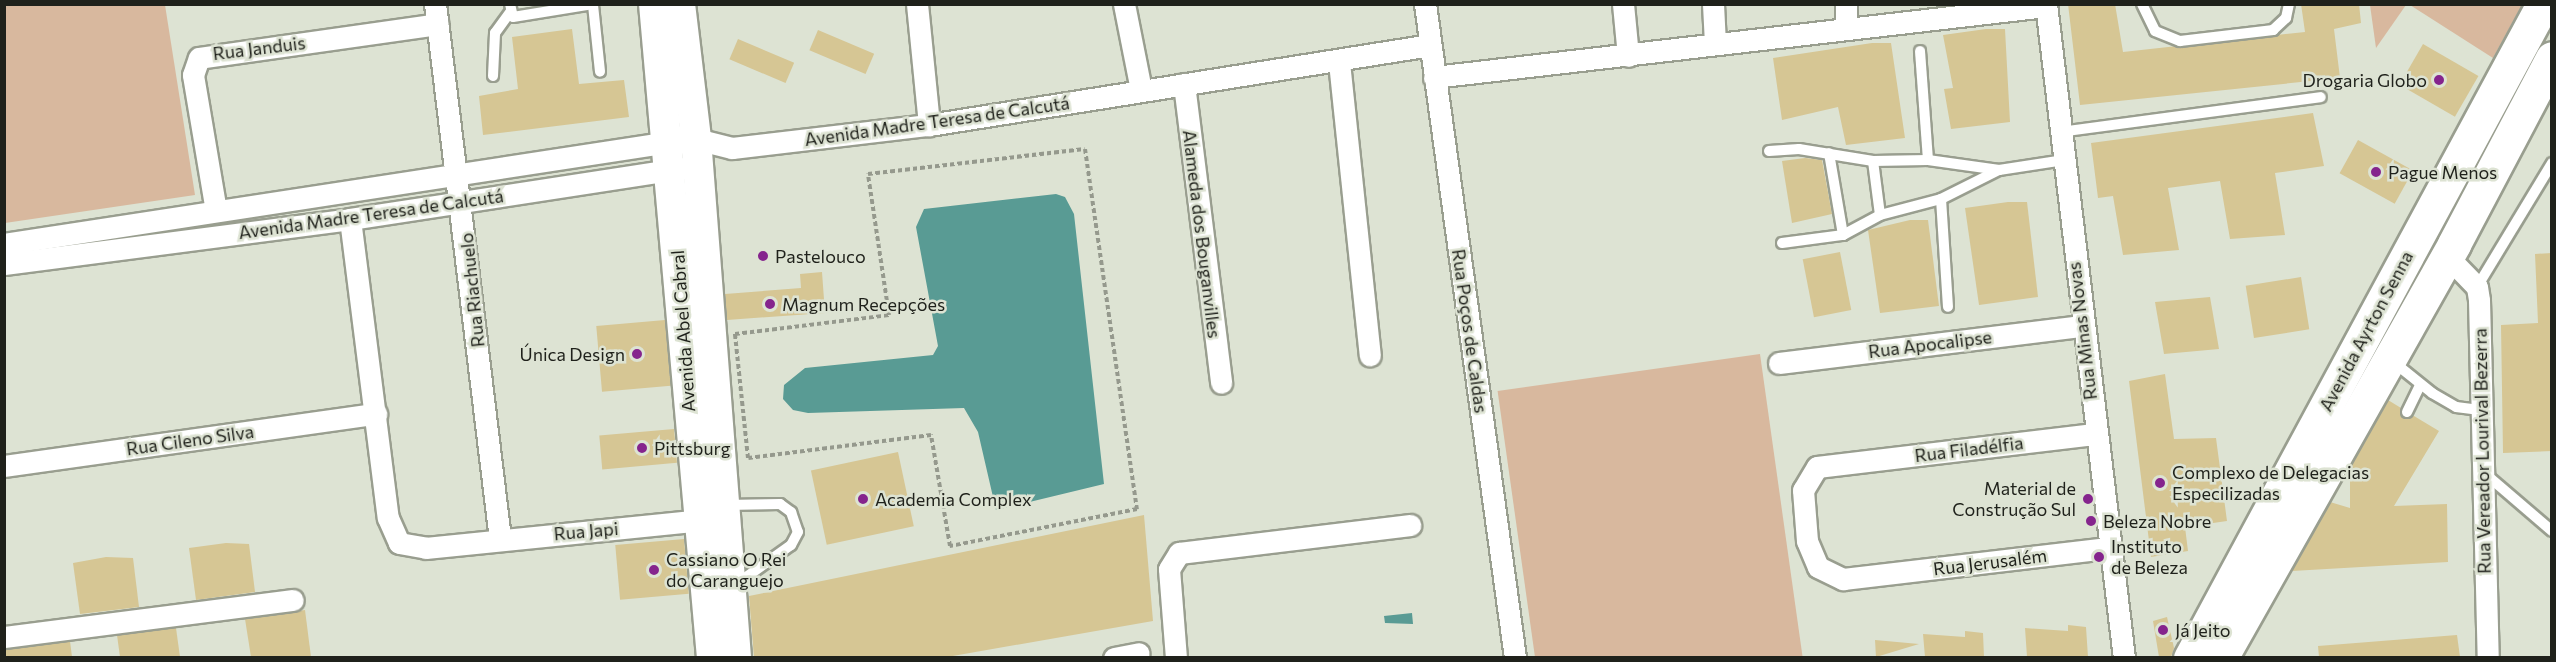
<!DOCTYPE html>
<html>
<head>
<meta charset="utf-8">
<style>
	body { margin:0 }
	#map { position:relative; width:2556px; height:662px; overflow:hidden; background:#dde3d3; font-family:Commissioner,sans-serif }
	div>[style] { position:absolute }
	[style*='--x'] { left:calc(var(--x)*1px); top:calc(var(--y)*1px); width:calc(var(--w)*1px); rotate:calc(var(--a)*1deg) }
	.green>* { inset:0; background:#d8b89e; transform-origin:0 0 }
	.water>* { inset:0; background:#599b94 }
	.building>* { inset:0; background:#d6c694; transform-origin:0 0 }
	.path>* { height:4px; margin-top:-2px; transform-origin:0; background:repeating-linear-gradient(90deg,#95998d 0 4.5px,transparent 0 7.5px) }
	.roads { filter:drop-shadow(2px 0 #999e8f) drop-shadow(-2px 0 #999e8f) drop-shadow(0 2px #999e8f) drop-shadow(0 -2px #999e8f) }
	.service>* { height:10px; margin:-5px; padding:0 5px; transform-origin:5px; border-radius:5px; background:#fff }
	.minor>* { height:21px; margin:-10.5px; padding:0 10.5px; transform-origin:10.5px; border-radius:10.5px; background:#fff }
	.secondary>* { height:30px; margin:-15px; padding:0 15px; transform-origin:15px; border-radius:15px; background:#fff }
	.primary>* { height:33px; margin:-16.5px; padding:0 16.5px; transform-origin:16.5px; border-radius:16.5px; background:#fff }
	.dots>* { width:16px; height:16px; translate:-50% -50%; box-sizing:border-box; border:3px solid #dde3d3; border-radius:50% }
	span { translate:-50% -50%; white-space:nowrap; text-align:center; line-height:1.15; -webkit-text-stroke:5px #dde3d3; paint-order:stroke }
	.street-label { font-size:18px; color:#1f211b }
	.poi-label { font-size:18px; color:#1f211b }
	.right { translate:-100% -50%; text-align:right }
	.left { translate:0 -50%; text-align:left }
	.frame { position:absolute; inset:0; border:6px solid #1f211b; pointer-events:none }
</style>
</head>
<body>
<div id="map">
	<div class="green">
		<i style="clip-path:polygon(4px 5px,165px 5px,195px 195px,5px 223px)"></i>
		<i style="clip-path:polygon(2370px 5px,2406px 5px,2376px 48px)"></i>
		<i style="clip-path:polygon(2410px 5px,2522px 5px,2493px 58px)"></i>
		<i style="left:1760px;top:354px;width:306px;height:265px;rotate:82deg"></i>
	</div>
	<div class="water">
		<i style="clip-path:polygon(1056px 194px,1065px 197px,1074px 214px,1104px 484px,996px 510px,978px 432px,964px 408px,808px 413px,793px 410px,783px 399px,784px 385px,805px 368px,933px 355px,938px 346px,916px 227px,924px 209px)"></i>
		<i style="clip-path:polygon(1412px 613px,1413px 624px,1385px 623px,1384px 616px)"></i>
	</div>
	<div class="building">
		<i style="clip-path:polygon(2068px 4px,2115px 4px,2123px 52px,2305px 32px,2301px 4px,2359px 4px,2361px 23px,2334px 29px,2340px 78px,2080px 105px)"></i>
		<i style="clip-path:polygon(572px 29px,579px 84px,624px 80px,629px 117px,483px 135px,479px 96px,518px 89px,512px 37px)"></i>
		<i style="clip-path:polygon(1986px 29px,2005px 29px,2010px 122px,1951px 129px,1944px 89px,1953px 88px,1943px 35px)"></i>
		<i style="left:818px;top:30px;width:61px;height:22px;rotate:23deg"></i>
		<i style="left:738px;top:39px;width:61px;height:22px;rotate:23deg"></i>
		<i style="clip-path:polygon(1872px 43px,1891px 43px,1905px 138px,1846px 145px,1838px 107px,1782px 120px,1773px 58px)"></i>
		<i style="left:2423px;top:44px;width:64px;height:47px;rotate:30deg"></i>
		<i style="clip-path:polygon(2313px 113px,2324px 166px,2275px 173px,2285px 235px,2230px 239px,2220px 181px,2168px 188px,2179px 250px,2123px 255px,2113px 196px,2098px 198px,2091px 143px)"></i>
		<i style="left:2358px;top:140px;width:63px;height:38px;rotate:29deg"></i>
		<i style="clip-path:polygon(1805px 158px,1822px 160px,1832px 214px,1792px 223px,1782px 161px)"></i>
		<i style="clip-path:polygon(2008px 202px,2027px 202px,2038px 297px,1979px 305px,1965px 208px)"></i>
		<i style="clip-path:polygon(1910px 220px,1928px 220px,1939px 306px,1880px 313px,1868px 230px)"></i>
		<i style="left:1840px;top:252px;width:59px;height:38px;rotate:79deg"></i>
		<i style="clip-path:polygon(2552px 253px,2552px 451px,2503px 453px,2501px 325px,2538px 323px,2535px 254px)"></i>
		<i style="clip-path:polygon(822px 272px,825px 313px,727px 320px,725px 294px,801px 288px,800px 274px)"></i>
		<i style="left:2301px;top:277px;width:53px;height:56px;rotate:81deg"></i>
		<i style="clip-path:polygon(2210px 297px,2219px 349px,2164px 354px,2155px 302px)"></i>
		<i style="left:665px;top:320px;width:66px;height:69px;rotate:85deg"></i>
		<i style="clip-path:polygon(2165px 374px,2174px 439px,2216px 438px,2227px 521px,2185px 527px,2188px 551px,2151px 557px,2129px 381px)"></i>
		<i style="clip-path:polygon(2388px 400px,2401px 408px,2403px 418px,2414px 416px,2439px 431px,2394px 506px,2447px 504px,2448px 562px,2292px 571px,2330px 502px,2350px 508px,2350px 467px)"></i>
		<i style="left:674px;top:429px;width:34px;height:75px;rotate:85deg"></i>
		<i style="left:898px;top:452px;width:76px;height:89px;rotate:78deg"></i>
		<i style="clip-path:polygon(1144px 515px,1153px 621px,947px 657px,754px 657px,749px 596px)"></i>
		<i style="left:684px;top:539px;width:55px;height:69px;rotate:85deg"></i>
		<i style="clip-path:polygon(226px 543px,249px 544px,255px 592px,196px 600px,189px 548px)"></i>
		<i style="clip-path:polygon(106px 557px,133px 558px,139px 607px,80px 614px,73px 563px)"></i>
		<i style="clip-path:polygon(305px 610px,311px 657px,251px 657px,245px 619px)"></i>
		<i style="clip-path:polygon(2167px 617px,2174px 648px,2171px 657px,2159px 657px,2153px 621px)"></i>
		<i style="clip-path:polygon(2068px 625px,2086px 627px,2088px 657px,2027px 657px,2025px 628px,2068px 631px)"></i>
		<i style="clip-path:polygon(176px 628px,180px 657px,120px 657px,117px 635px)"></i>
		<i style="clip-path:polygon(1965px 631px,1983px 633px,1984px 657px,1925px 657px,1923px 634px,1965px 637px)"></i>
		<i style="clip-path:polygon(2457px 635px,2460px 657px,2319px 657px,2318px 646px)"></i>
		<i style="clip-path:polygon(1875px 640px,1919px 644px,1876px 657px)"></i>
		<i style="clip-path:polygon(70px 641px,72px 657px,4px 657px,4px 650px)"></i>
	</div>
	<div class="path">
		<i style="--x:1085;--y:149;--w:364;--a:81.8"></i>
		<i style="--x:1137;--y:509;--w:191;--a:168.8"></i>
		<i style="--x:950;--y:546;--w:113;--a:-99.7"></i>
		<i style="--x:931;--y:435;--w:184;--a:172.8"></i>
		<i style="--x:748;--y:458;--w:125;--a:-96"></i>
		<i style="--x:735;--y:334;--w:155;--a:-7"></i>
		<i style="--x:889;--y:315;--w:143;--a:-98.5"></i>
		<i style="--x:868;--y:174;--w:218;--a:-6.6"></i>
	</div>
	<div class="roads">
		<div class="service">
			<i style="--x:510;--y:4;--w:13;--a:77"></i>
			<i style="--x:513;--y:17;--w:81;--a:-9.2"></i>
			<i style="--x:2142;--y:4;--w:30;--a:64"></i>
			<i style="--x:2155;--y:31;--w:27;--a:22"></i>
			<i style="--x:2180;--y:41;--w:94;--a:-6.7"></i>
			<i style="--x:2273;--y:30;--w:18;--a:-43"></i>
			<i style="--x:2286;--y:18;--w:14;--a:-78"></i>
			<i style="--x:593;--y:5;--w:67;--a:84"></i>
			<i style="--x:1920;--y:51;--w:109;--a:85.8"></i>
			<i style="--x:493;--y:76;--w:43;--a:-87.3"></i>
			<i style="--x:495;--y:33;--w:27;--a:-54"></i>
			<i style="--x:2060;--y:132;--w:263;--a:-7.6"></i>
			<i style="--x:1769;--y:151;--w:30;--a:-4"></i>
			<i style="--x:1799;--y:149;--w:75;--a:9.2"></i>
			<i style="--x:1873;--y:161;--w:55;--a:-1"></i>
			<i style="--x:1928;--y:160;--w:72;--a:8"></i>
			<i style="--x:1999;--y:170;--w:66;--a:-8.7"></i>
			<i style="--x:1873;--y:161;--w:54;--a:82.6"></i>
			<i style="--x:1941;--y:199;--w:65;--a:-26.6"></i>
			<i style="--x:1843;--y:235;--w:42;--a:-28.4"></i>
			<i style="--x:1880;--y:215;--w:63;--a:-14.7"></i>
			<i style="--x:1941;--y:199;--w:108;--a:86.3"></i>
			<i style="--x:1782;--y:243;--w:62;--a:-7.5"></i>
			<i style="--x:1843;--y:235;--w:83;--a:-99.7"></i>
			<i style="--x:2477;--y:287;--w:145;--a:-58.8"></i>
			<i style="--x:2391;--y:360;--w:53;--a:38.8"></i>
			<i style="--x:2432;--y:393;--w:28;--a:30"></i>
			<i style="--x:2456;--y:407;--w:24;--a:7"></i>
			<i style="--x:2407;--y:412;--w:30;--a:-64"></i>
			<i style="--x:2482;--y:471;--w:92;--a:40.6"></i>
			<i style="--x:726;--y:505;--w:54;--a:-1.1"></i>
			<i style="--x:780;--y:504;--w:14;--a:36"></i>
			<i style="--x:791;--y:512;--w:21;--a:71"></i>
			<i style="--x:798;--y:532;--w:15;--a:118"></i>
			<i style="--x:791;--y:545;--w:69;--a:144.5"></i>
		</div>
		<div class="minor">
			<i style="--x:435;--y:4;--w:539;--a:83.07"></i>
			<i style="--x:917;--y:4;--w:122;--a:84.3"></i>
			<i style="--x:1124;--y:4;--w:88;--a:78.8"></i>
			<i style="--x:1425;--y:4;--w:660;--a:82.16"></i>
			<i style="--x:1623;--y:4;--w:52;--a:84.5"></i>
			<i style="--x:1713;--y:4;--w:40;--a:87.1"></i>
			<i style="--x:1846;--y:4;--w:25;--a:90"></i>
			<i style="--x:2046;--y:4;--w:659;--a:83.2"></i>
			<i style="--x:1339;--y:62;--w:295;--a:84"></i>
			<i style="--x:1434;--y:77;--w:616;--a:-6.62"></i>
			<i style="--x:1184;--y:84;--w:301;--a:82.9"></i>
			<i style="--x:216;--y:211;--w:138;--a:-99.6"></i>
			<i style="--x:193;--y:75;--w:18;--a:-71"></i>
			<i style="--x:199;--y:58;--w:241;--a:-8.1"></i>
			<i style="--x:350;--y:219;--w:301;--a:82.8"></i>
			<i style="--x:388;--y:518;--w:27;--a:66"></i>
			<i style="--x:399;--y:543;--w:27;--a:10"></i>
			<i style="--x:426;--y:548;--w:287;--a:-5.8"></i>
			<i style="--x:4;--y:244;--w:672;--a:-8.73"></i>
			<i style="--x:668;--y:142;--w:28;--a:-6"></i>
			<i style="--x:696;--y:139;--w:37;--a:14"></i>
			<i style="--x:732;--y:148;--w:198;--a:-6.7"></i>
			<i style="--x:929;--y:125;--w:507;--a:-9.07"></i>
			<i style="--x:2447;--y:256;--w:43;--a:45.9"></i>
			<i style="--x:2477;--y:287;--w:13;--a:81"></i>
			<i style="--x:2479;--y:300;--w:358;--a:88.6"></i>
			<i style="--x:4;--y:264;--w:349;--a:-7.4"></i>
			<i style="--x:350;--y:219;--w:336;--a:-8.7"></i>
			<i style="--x:1779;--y:363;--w:305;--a:-7"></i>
			<i style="--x:2094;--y:434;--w:279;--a:173.2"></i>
			<i style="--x:1817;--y:467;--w:27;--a:121"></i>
			<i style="--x:1803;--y:490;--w:51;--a:85.5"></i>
			<i style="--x:1807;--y:541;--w:28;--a:67"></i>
			<i style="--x:1818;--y:567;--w:28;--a:26"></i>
			<i style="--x:1843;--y:579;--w:267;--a:-6.7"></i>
			<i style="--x:4;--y:466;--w:376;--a:-8"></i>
			<i style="--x:4;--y:637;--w:291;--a:-7.3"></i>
			<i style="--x:1114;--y:658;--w:25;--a:-11"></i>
			<i style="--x:1176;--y:658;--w:89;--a:-94.5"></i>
			<i style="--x:1169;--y:569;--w:19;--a:-58"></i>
			<i style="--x:1179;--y:553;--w:233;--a:-6.9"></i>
		</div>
		<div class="secondary">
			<i style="--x:654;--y:4;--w:657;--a:84.93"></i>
			<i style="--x:680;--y:4;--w:136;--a:83.2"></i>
			<i style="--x:696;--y:139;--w:521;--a:85.59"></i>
		</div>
		<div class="primary">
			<i style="--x:2190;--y:658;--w:743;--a:-61.64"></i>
			<i style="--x:2221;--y:658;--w:475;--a:-60.6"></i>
			<i style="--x:2454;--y:244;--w:210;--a:-62.2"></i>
		</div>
	</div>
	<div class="dots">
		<i style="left:2439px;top:80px;background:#85248d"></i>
		<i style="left:2376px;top:172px;background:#85248d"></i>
		<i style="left:763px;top:256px;background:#85248d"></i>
		<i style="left:770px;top:304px;background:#85248d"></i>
		<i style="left:637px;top:354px;background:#85248d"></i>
		<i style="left:642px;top:448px;background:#85248d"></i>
		<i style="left:2160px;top:483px;background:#85248d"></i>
		<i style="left:863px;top:499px;background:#85248d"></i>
		<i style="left:2088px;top:499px;background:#85248d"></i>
		<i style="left:2091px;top:521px;background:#85248d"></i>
		<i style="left:2099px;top:557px;background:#85248d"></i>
		<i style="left:654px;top:570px;background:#85248d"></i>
		<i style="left:2163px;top:630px;background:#85248d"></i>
	</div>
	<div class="street-label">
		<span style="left:259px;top:48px;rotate:-7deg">Rua Janduis</span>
		<span style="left:937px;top:121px;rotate:-8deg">Avenida Madre Teresa de Calcutá</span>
		<span style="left:371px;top:214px;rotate:-8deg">Avenida Madre Teresa de Calcutá</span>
		<span style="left:1202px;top:234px;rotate:83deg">Alameda dos Bouganvilles</span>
		<span style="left:472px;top:290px;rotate:-96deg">Rua Riachuelo</span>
		<span style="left:683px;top:331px;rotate:-94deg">Avenida Abel Cabral</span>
		<span style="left:1470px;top:331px;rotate:82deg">Rua Poços de Caldas</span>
		<span style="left:2082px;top:331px;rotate:-97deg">Rua Minas Novas</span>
		<span style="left:2366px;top:331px;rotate:-62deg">Avenida Ayrton Senna</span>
		<span style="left:1930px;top:344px;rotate:-7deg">Rua Apocalipse</span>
		<span style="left:190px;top:440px;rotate:-8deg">Rua Cileno Silva</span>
		<span style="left:1969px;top:449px;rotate:-7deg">Rua Filadélfia</span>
		<span style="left:2482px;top:451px;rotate:-91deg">Rua Vereador Lourival Bezerra</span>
		<span style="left:586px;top:531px;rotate:-5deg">Rua Japi</span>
		<span style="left:1990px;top:562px;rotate:-7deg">Rua Jerusalém</span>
	</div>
	<div class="poi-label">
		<span class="right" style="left:2427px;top:80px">Drogaria Globo</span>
		<span class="left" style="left:2388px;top:172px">Pague Menos</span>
		<span class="left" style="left:775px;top:256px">Pastelouco</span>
		<span class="left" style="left:782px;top:304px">Magnum Recepções</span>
		<span class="right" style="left:625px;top:354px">Única Design</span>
		<span class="left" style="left:654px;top:448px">Pittsburg</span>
		<span class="left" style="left:2172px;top:483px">Complexo de Delegacias<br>Especilizadas</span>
		<span class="right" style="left:2076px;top:499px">Material de<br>Construção Sul</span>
		<span class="left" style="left:875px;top:499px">Academia Complex</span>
		<span class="left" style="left:2103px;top:521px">Beleza Nobre</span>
		<span class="left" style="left:2111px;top:557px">Instituto<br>de Beleza</span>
		<span class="left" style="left:666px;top:570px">Cassiano O Rei<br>do Caranguejo</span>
		<span class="left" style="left:2175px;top:630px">Já Jeito</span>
	</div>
	<div class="frame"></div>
</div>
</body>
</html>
